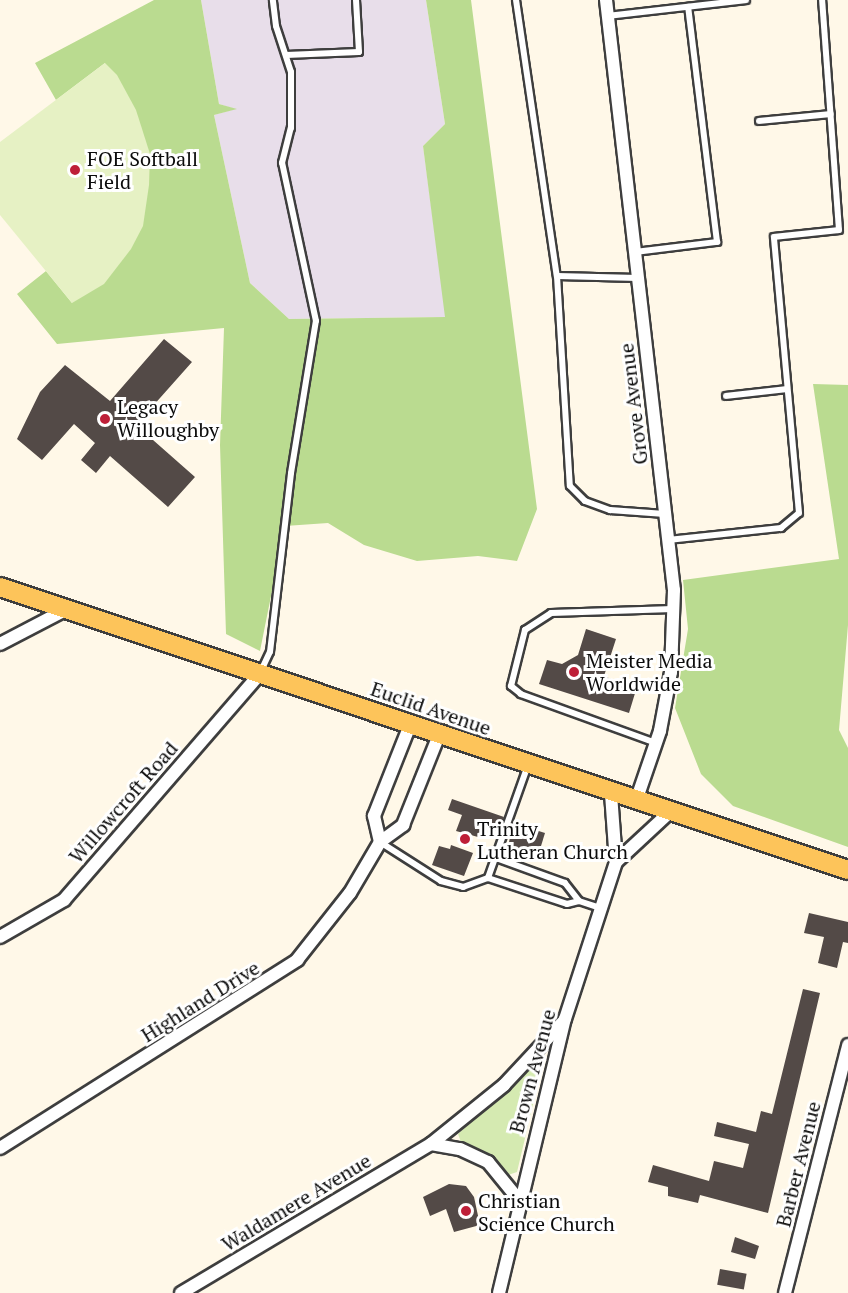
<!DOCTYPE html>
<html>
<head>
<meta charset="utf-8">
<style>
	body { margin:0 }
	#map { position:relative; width:848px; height:1293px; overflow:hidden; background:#fff8e8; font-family:"PT Serif",serif }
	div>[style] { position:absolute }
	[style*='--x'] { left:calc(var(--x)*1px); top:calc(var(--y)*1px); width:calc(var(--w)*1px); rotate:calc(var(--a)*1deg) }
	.industrial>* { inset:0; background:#e8deea }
	.green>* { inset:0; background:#d5eab1 }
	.forest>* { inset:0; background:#badb90 }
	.pitch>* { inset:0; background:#e6f1c4 }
	.building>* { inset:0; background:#534a47; transform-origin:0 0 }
	.roads { filter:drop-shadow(2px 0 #3e3e3e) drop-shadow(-2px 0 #3e3e3e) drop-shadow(0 2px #3e3e3e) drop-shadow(0 -2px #3e3e3e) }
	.service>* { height:6px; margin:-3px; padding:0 3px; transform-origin:3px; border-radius:3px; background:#fff }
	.minor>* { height:12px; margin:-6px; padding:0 6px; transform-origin:6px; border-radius:6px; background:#fff }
	.primary>* { height:18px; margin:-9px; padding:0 9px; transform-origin:9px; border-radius:9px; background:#fdc45a }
	.dots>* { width:16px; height:16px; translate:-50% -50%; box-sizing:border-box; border:3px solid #fff; border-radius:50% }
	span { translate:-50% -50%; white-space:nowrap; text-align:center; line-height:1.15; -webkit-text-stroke:6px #fff; paint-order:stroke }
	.poi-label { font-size:20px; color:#0b0b0b }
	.left { translate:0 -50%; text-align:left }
	.street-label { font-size:20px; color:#0b0b0b }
</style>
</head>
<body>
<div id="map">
	<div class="industrial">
		<i style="clip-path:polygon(201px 0,426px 0,445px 124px,423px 146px,446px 317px,289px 319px,250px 283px,214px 115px,235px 109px,219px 104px)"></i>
	</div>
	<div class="green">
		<i style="clip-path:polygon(545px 1054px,517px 1172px,508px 1175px,483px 1151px,461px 1142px,458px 1134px)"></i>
	</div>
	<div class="forest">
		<i style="clip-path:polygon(154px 0,201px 0,219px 104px,237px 109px,214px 115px,250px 283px,289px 319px,445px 317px,423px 146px,445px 124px,426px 0,471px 0,537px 509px,517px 561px,478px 556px,417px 561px,364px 545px,328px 523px,285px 526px,260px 651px,226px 634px,220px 445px,224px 328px,57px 344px,17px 294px,46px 271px,72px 303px,105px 63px,56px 100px,35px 63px)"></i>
		<i style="clip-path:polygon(813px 384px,848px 385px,848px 625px,839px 730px,848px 748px,848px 847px,733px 806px,701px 774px,675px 708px,688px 629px,683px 580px,839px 559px)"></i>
	</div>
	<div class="pitch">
		<i style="clip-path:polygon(105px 63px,117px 75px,136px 110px,150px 154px,149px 185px,143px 226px,131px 249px,104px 284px,72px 303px,0 215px,0 142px)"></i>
	</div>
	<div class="building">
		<i style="clip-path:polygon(164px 339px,192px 362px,136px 425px,195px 477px,168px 507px,110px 456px,96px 473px,81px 460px,95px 443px,74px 424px,42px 460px,17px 439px,40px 392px,65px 365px,110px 401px)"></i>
		<i style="clip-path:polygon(586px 629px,616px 639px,604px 676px,636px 690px,629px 713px,539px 684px,547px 660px,562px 664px,578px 655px)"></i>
		<i style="clip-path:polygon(452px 799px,504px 817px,499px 832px,482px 827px,478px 837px,456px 831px,462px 815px,448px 810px)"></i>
		<i style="clip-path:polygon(513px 823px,545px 833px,541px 846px,520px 850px,508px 847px)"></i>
		<i style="clip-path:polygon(451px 845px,473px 853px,464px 876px,432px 865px,439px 846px,450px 849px)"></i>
		<i style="clip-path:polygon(809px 913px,848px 922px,848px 943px,843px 942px,837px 968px,818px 963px,824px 937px,804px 933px)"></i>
		<i style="clip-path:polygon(803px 989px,820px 993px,768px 1213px,700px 1195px,698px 1203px,668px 1196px,668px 1187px,648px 1182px,653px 1165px,709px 1181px,714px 1161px,743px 1168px,749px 1144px,714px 1136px,717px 1122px,756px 1132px,761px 1111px,772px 1114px)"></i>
		<i style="clip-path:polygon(449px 1184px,466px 1186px,474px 1197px,480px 1225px,454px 1232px,446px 1209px,430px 1216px,423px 1197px)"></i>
		<i style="clip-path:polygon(735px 1237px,759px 1246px,755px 1259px,731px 1252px)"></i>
		<i style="left:720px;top:1269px;width:27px;height:16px;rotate:10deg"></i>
	</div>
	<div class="roads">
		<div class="service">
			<i style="--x:516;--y:0;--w:279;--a:81.6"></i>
			<i style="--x:557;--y:276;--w:81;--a:1.4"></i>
			<i style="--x:608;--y:16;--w:139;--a:-6.6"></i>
			<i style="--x:286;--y:55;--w:73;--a:-2.4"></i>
			<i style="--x:359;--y:52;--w:52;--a:-93.3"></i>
			<i style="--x:759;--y:121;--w:72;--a:-5.6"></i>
			<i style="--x:635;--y:252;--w:83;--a:-7"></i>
			<i style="--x:717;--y:242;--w:237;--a:-97"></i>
			<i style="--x:557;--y:276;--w:210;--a:86.5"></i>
			<i style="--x:570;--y:486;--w:21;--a:45"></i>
			<i style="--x:585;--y:501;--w:27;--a:20"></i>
			<i style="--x:610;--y:510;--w:55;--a:4.2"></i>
			<i style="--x:726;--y:396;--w:61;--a:-6.5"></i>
			<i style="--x:668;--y:540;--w:114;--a:-6.1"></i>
			<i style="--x:781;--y:528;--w:23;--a:-40"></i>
			<i style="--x:799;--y:513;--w:277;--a:-95.2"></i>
			<i style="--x:774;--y:237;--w:65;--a:-6.1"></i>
			<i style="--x:839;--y:230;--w:231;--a:-94.2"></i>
			<i style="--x:260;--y:673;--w:23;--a:-65"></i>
			<i style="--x:270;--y:652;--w:180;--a:-83.3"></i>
			<i style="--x:291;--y:473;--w:154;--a:-80.7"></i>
			<i style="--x:316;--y:321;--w:162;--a:-102.1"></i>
			<i style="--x:282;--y:163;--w:36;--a:-76"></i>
			<i style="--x:291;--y:128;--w:56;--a:-90"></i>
			<i style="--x:291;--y:72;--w:48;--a:-108.1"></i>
			<i style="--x:276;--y:26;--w:26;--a:-97"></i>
			<i style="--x:656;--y:743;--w:144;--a:-160.1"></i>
			<i style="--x:521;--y:694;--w:13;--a:-141"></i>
			<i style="--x:511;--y:686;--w:58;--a:-76"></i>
			<i style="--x:525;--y:630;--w:31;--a:-33"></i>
			<i style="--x:551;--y:613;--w:122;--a:-1.9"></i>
			<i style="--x:528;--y:765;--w:120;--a:109.5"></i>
			<i style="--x:488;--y:878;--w:83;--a:18.2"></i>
			<i style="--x:567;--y:904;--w:12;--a:-14"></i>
			<i style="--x:579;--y:901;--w:22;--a:18"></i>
			<i style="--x:380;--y:842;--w:72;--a:32.6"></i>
			<i style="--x:441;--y:881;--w:23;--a:15"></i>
			<i style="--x:463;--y:887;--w:27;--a:-20"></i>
			<i style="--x:496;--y:858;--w:73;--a:19.9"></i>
			<i style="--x:565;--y:883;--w:23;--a:52"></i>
		</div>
		<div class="minor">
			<i style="--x:606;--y:0;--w:594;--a:83.43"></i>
			<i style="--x:674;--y:590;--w:82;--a:92.1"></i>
			<i style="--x:671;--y:672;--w:60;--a:100.6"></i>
			<i style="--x:660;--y:731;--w:74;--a:108.9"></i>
			<i style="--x:0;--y:644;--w:71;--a:-27.6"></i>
			<i style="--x:380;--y:842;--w:27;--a:-103"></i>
			<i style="--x:374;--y:816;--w:98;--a:-68.4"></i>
			<i style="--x:616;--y:862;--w:74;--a:-42.8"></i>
			<i style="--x:0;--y:937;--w:74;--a:-30"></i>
			<i style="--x:64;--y:900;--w:299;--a:-49.1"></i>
			<i style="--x:431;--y:1144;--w:29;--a:10"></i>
			<i style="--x:460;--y:1149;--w:31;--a:25"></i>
			<i style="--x:488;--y:1162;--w:49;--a:50.8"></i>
			<i style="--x:0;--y:1148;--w:352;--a:-32.3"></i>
			<i style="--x:297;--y:960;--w:85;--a:-51.7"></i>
			<i style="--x:350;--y:893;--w:59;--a:-59.5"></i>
			<i style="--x:380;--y:842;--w:29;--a:-36"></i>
			<i style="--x:403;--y:825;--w:97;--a:-68.2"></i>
			<i style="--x:181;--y:1293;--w:291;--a:-30.8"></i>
			<i style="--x:431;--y:1144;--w:94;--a:-38.9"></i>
			<i style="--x:504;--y:1085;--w:86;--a:-46.9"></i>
			<i style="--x:499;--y:1293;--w:282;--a:-76.5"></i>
			<i style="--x:565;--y:1019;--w:165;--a:-72"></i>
			<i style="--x:616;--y:862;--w:68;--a:-94.2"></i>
			<i style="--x:785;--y:1293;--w:256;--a:-75.7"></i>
		</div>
		<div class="primary">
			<i style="--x:0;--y:587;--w:894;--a:18.46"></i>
		</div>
	</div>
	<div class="dots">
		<i style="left:75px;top:170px;background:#be1f38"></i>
		<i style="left:105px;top:419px;background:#be1f38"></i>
		<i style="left:574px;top:672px;background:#be1f38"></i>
		<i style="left:465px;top:839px;background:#be1f38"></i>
		<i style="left:466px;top:1211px;background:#be1f38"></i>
	</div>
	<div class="poi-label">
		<span class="left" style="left:87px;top:170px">FOE Softball<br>Field</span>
		<span class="left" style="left:117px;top:418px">Legacy<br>Willoughby</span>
		<span class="left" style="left:586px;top:672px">Meister Media<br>Worldwide</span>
		<span class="left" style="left:477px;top:840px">Trinity<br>Lutheran Church</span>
		<span class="left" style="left:478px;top:1212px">Christian<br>Science Church</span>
	</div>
	<div class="street-label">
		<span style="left:633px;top:404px;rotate:-97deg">Grove Avenue</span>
		<span style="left:431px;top:708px;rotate:19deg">Euclid Avenue</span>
		<span style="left:123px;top:802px;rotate:-49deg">Willowcroft Road</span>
		<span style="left:200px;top:1001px;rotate:-32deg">Highland Drive</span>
		<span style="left:532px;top:1071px;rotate:-75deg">Brown Avenue</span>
		<span style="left:798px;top:1164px;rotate:-76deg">Barber Avenue</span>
		<span style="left:296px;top:1202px;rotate:-31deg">Waldamere Avenue</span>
	</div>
</div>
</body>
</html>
